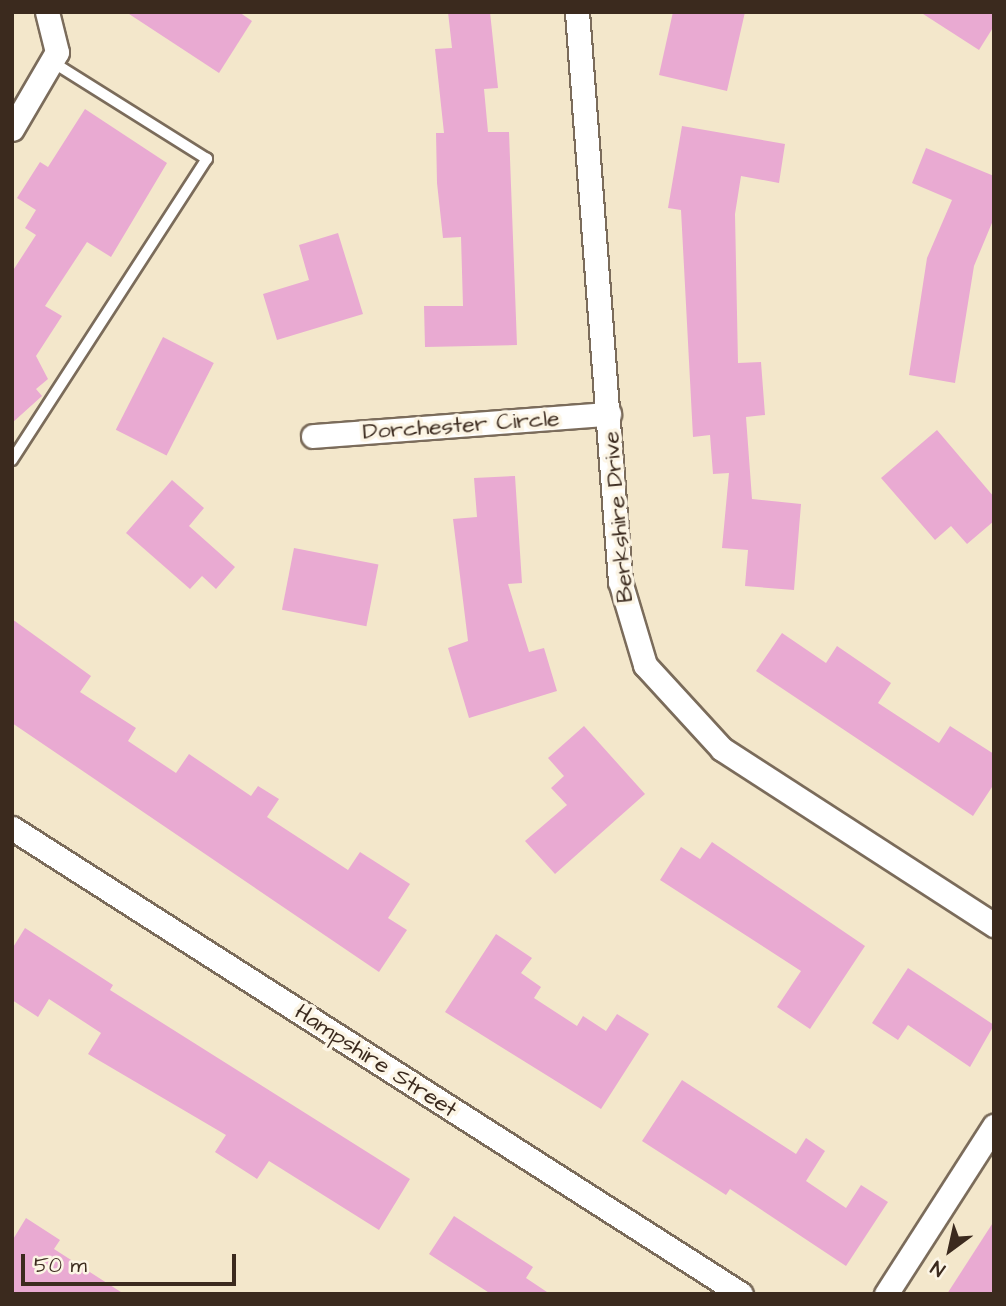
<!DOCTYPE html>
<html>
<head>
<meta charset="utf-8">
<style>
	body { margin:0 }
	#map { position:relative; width:1006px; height:1306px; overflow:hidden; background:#f3e7cb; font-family:"Architects Daughter",sans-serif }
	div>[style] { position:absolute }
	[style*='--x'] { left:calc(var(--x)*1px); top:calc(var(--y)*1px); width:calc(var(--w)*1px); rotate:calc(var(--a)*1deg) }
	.building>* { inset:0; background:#e9aad2; transform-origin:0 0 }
	.roads { filter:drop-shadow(2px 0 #7b6c5b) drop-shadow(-2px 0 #7b6c5b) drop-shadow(0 2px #7b6c5b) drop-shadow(0 -2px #7b6c5b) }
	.service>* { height:10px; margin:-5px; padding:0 5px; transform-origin:5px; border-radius:5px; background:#fff }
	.minor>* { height:23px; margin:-11.5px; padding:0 11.5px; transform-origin:11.5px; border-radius:11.5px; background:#fff }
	span { translate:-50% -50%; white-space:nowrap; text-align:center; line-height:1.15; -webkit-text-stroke:7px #fcf5e5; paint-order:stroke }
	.street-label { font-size:23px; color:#3b2a1e }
	.frame { position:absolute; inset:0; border:14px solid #3b2a1e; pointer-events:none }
	.north { position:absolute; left:915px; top:1215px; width:70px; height:70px; -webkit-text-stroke:5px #fcf5e5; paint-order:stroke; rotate:213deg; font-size:19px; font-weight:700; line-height:28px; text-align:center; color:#3b2a1e }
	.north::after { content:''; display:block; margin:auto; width:24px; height:32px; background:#3b2a1e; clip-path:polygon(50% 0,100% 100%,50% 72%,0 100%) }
	.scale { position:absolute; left:21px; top:1254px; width:215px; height:32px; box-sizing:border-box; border:4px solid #3b2a1e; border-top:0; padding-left:9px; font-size:21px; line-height:24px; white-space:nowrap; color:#3b2a1e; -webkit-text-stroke:5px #fcf5e5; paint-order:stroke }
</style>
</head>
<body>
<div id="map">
	<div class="building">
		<i style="clip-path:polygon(126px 12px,239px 12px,252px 21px,219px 73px)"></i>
		<i style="clip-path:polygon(448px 12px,490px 12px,498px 88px,484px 89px,488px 132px,509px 132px,517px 345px,425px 347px,424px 306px,463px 306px,461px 237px,443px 238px,437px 183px,436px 133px,444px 133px,435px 49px,452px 48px)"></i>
		<i style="clip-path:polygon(673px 12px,745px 12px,727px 91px,659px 75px)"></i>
		<i style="clip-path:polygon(920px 12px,994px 12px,994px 26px,979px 50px)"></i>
		<i style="clip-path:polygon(85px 109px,167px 163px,111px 257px,87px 242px,45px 306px,62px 316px,36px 356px,48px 379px,36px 389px,42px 396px,12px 423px,12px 272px,36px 235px,25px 228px,36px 210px,17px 198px,40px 162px,48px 167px)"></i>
		<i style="clip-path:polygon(682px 126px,785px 144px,779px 183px,741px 176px,735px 214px,738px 363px,761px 362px,765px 415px,746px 417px,752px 499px,801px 504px,794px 590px,745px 586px,748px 550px,722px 548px,729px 473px,713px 474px,710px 435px,693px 437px,681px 210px,668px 208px)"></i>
		<i style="clip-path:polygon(926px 148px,994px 176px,994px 218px,974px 266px,955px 383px,909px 375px,927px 258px,952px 200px,912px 183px)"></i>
		<i style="clip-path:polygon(338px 233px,363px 314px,277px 340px,263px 294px,309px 280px,299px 245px)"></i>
		<i style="left:163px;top:337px;width:57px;height:104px;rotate:27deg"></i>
		<i style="clip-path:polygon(937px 430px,994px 497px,994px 521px,967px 544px,951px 526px,935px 540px,881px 478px)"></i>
		<i style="clip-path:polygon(515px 476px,522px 583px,508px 584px,529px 652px,544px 648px,557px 691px,469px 718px,448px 648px,468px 641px,453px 519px,477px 517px,474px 478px)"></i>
		<i style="clip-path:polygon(172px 480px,204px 508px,189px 526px,235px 567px,216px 589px,202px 576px,190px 589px,126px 533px)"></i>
		<i style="left:294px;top:548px;width:86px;height:63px;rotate:11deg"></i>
		<i style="clip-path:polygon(12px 619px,91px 676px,80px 692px,136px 728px,128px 741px,176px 773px,189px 754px,251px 796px,258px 786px,279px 799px,267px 817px,348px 870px,360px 852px,410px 884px,388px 918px,407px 930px,379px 972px,12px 723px)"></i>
		<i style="clip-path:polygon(782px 633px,826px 663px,837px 646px,891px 683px,878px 703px,939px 743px,950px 726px,994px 754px,994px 784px,973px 816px,756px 671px)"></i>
		<i style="clip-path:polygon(584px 726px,645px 794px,555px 874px,525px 841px,567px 805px,551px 788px,564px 776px,548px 758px)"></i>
		<i style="clip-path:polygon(712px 842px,865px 946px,810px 1029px,777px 1007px,801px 971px,660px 880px,681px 847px,700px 859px)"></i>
		<i style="clip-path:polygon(25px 928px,113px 985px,110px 990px,410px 1179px,379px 1230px,269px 1161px,257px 1179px,215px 1152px,226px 1135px,88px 1054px,101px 1033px,49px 999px,38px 1017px,12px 1000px,12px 949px)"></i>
		<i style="clip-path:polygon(496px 934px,532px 958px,521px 973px,541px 987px,534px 998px,577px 1026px,583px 1016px,606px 1031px,617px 1014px,649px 1034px,601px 1109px,445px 1012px)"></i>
		<i style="clip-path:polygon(908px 968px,994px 1025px,970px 1067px,908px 1025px,898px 1040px,872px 1023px)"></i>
		<i style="clip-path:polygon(682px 1080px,796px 1154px,806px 1138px,825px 1151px,806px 1181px,846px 1208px,861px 1185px,888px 1202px,846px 1266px,730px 1189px,726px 1195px,642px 1141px)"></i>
		<i style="clip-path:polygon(454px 1216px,533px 1267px,526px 1278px,550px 1294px,491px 1294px,429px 1254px)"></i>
		<i style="clip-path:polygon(26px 1218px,60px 1240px,54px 1249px,124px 1294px,12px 1294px,12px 1241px)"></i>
		<i style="clip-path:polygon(994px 1221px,994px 1294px,947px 1294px)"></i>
	</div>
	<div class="roads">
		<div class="service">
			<i style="--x:12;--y:460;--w:359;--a:-57.1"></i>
			<i style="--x:207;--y:159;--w:181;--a:-147.9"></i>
		</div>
		<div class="minor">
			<i style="--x:577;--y:12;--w:571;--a:85.68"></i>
			<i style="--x:620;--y:581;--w:88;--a:73.4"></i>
			<i style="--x:645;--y:665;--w:114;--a:47.5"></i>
			<i style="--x:722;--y:749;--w:324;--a:32.9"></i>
			<i style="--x:12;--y:129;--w:89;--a:-59.7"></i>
			<i style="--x:57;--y:52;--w:41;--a:-104"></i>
			<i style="--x:313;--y:436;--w:297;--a:-4.3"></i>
			<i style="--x:12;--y:828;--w:865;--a:32.59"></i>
			<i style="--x:886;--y:1294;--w:200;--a:-57.3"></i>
		</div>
	</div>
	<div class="street-label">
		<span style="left:461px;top:425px;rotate:-4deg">Dorchester Circle</span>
		<span style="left:618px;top:517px;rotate:-95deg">Berkshire Drive</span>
		<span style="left:376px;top:1061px;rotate:33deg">Hampshire Street</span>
	</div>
	<div class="frame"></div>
	<div class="north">N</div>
	<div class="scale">50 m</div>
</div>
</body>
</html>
